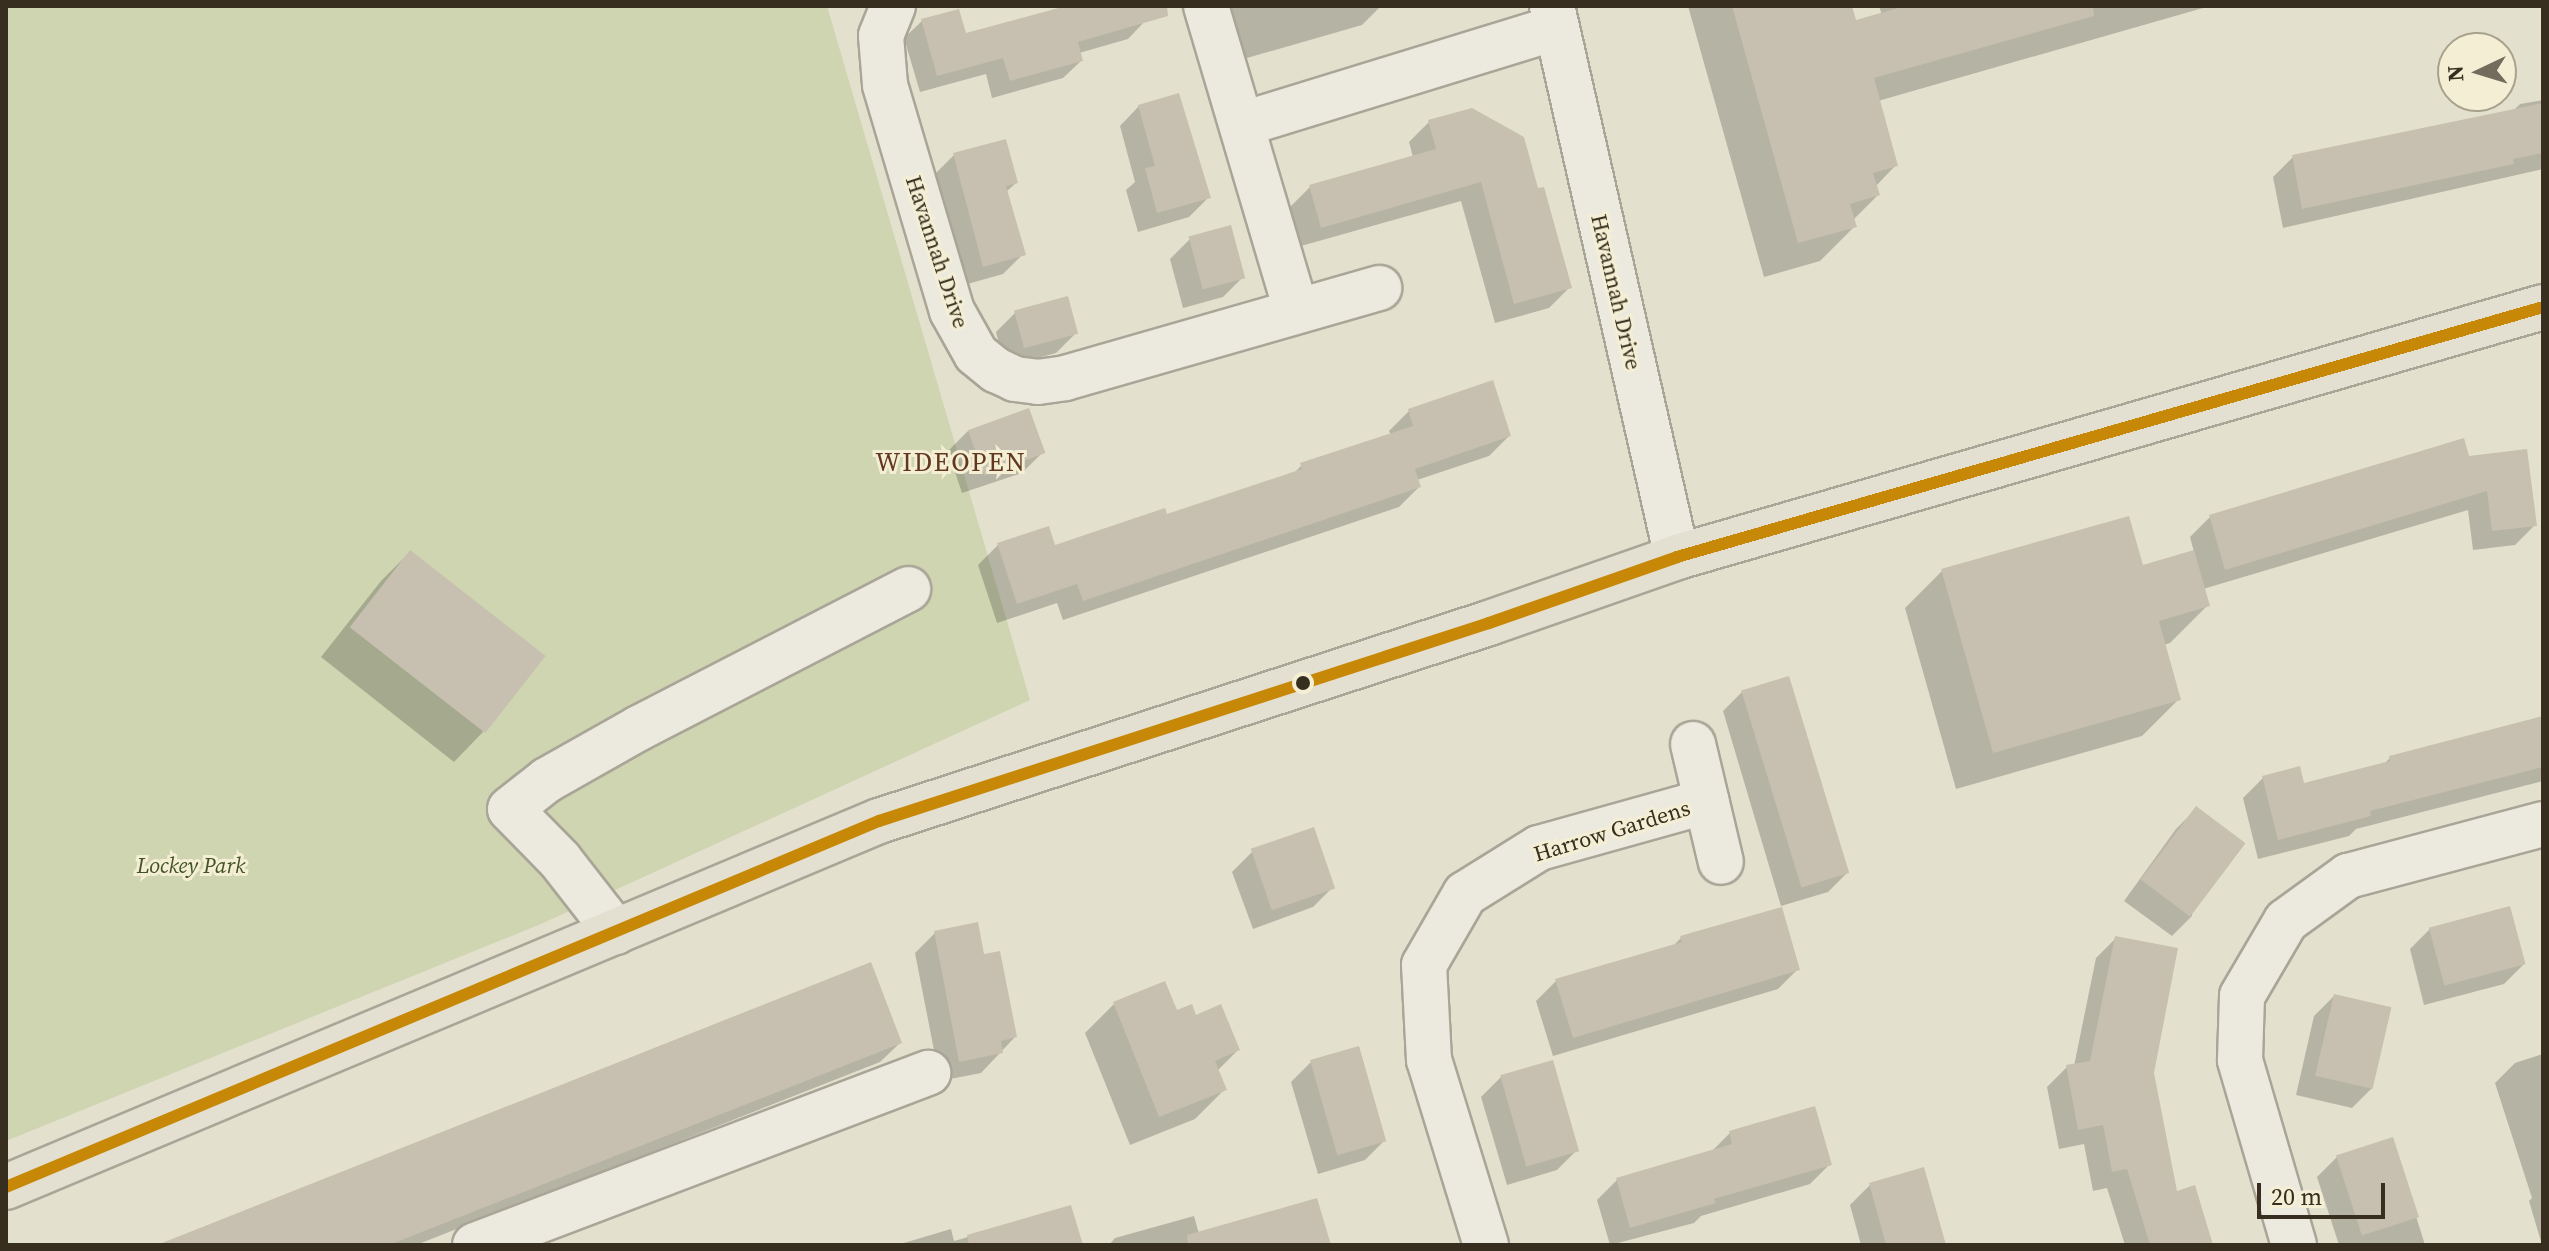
<!DOCTYPE html>
<html>
<head>
<meta charset="utf-8">
<style>
	body { margin:0 }
	#map { position:relative; width:2549px; height:1251px; overflow:hidden; background:#e3e0ce; font-family:"Source Serif 4",serif }
	div>[style] { position:absolute }
	[style*='--x'] { left:calc(var(--x)*1px); top:calc(var(--y)*1px); width:calc(var(--w)*1px); rotate:calc(var(--a)*1deg) }
	.green>* { inset:0; background:#cfd4b1 }
	.shadow>* { inset:0; background:#0003 }
	.building>* { inset:0; background:#c7bfaf; transform-origin:0 0 }
	.roads { filter:drop-shadow(2px 0 #a9a597) drop-shadow(-2px 0 #a9a597) drop-shadow(0 2px #a9a597) drop-shadow(0 -2px #a9a597) }
	.minor>* { height:44px; margin:-22px; padding:0 22px; transform-origin:22px; border-radius:22px; background:#ece9df }
	.major>* { height:44px; margin:-22px; padding:0 22px; transform-origin:22px; border-radius:22px; background:#e3e0d1 }
	.bus-1>* { height:12px; margin:-6px; padding:0 6px; transform-origin:6px; border-radius:6px; background:#c78808 }
	.dots>* { width:22px; height:22px; translate:-50% -50%; box-sizing:border-box; border:4px solid #f4efd4; border-radius:50% }
	span { translate:-50% -50%; white-space:nowrap; text-align:center; line-height:1.15; -webkit-text-stroke:6px #f4efd4; paint-order:stroke }
	.street-label { font-size:22px; color:#372e1f }
	.park-label { font-size:22px; color:#425326; font-style:italic }
	.quarter-label { font-size:26px; color:#623720; letter-spacing:2px }
	.frame { position:absolute; inset:0; border:8px solid #372e1f; pointer-events:none }
	.north { position:absolute; left:2437px; top:32px; width:80px; height:80px; box-sizing:border-box; background:#f4efd4; border:2px solid #a8a28c; border-radius:50%; rotate:266deg; font-size:22px; font-weight:700; line-height:32px; text-align:center; color:#372e1f }
	.north::after { content:''; display:block; margin:auto; width:28px; height:36px; background:#736c5c; clip-path:polygon(50% 0,100% 100%,50% 72%,0 100%) }
	.scale { position:absolute; left:2257px; top:1183px; width:128px; height:36px; box-sizing:border-box; border:4px solid #372e1f; border-top:0; padding-left:10px; font-size:24px; line-height:28px; white-space:nowrap; color:#372e1f; -webkit-text-stroke:6px #f4efd4; paint-order:stroke }
</style>
</head>
<body>
<div id="map">
	<div class="green">
		<i style="clip-path:polygon(6px 6px,827px 6px,1030px 700px,541px 924px,6px 1141px)"></i>
	</div>
	<div class="shadow">
		<i style="clip-path:polygon(1073px 6px,1141px 6px,1145px 21px,1128px 39px,1079px 53px,1081px 61px,1063px 78px,992px 98px,986px 74px,920px 92px,904px 38px,922px 21px,965px 36px)"></i>
		<i style="clip-path:polygon(1224px 6px,1381px 6px,1362px 25px,1240px 60px)"></i>
		<i style="clip-path:polygon(1688px 6px,1850px 6px,1855px 22px,1882px 15px,1879px 6px,2210px 6px,1878px 101px,1896px 165px,1875px 187px,1878px 195px,1853px 220px,1855px 226px,1820px 261px,1764px 277px)"></i>
		<i style="clip-path:polygon(2543px 100px,2543px 169px,2283px 228px,2273px 177px,2293px 157px,2513px 111px,2520px 104px)"></i>
		<i style="clip-path:polygon(1139px 106px,1209px 197px,1189px 217px,1138px 232px,1126px 190px,1135px 182px,1120px 126px)"></i>
		<i style="clip-path:polygon(1429px 122px,1536px 191px,1569px 288px,1549px 308px,1495px 323px,1461px 201px,1301px 246px,1290px 207px,1310px 187px,1413px 157px,1409px 142px)"></i>
		<i style="clip-path:polygon(954px 155px,1016px 183px,1006px 192px,1023px 254px,1003px 274px,964px 285px,934px 175px)"></i>
		<i style="clip-path:polygon(1190px 239px,1243px 277px,1223px 297px,1183px 308px,1170px 259px)"></i>
		<i style="clip-path:polygon(1016px 312px,1076px 333px,1056px 353px,1005px 367px,996px 332px)"></i>
		<i style="clip-path:polygon(1409px 411px,1509px 436px,1489px 456px,1417px 480px,1419px 487px,1399px 507px,1063px 620px,1057px 603px,997px 623px,978px 565px,998px 545px,1054px 547px,1166px 516px,1293px 474px,1302px 465px,1391px 436px,1389px 431px)"></i>
		<i style="clip-path:polygon(968px 431px,1042px 453px,1022px 473px,962px 493px,948px 451px)"></i>
		<i style="clip-path:polygon(2467px 458px,2535px 525px,2515px 545px,2473px 550px,2468px 510px,2203px 589px,2207px 606px,2170px 643px,2164px 645px,2179px 699px,2142px 736px,1956px 789px,1905px 608px,1942px 571px,2142px 567px,2194px 552px,2190px 537px,2210px 517px)"></i>
		<i style="clip-path:polygon(410px 552px,483px 732px,454px 762px,321px 657px,381px 581px)"></i>
		<i style="clip-path:polygon(1743px 691px,1848px 872px,1828px 892px,1781px 906px,1723px 711px)"></i>
		<i style="clip-path:polygon(2543px 718px,2543px 781px,2356px 829px,2349px 836px,2258px 859px,2243px 798px,2263px 778px,2302px 785px,2383px 765px,2390px 758px)"></i>
		<i style="clip-path:polygon(2196px 809px,2192px 916px,2172px 936px,2124px 901px,2176px 829px)"></i>
		<i style="clip-path:polygon(1252px 852px,1333px 887px,1313px 907px,1253px 929px,1232px 872px)"></i>
		<i style="clip-path:polygon(2430px 929px,2524px 964px,2504px 984px,2424px 1005px,2410px 949px)"></i>
		<i style="clip-path:polygon(935px 933px,983px 956px,1015px 1037px,981px 1073px,940px 1081px,915px 953px)"></i>
		<i style="clip-path:polygon(1681px 938px,1798px 969px,1778px 989px,1553px 1056px,1536px 1001px,1556px 981px,1672px 947px)"></i>
		<i style="clip-path:polygon(2116px 938px,2152px 1073px,2175px 1193px,2211px 1245px,2125px 1245px,2107px 1188px,2093px 1191px,2084px 1144px,2059px 1149px,2047px 1087px,2067px 1067px,2074px 1066px,2096px 958px)"></i>
		<i style="clip-path:polygon(2334px 996px,2372px 1088px,2352px 1108px,2296px 1095px,2314px 1016px)"></i>
		<i style="clip-path:polygon(1114px 1004px,1195px 1017px,1238px 1050px,1217px 1071px,1224px 1090px,1195px 1119px,1130px 1145px,1085px 1033px)"></i>
		<i style="clip-path:polygon(900px 1043px,880px 1062px,416px 1245px,159px 1245px)"></i>
		<i style="clip-path:polygon(2543px 1054px,2543px 1245px,2542px 1245px,2529px 1201px,2532px 1198px,2495px 1083px,2515px 1063px)"></i>
		<i style="clip-path:polygon(1311px 1062px,1385px 1140px,1365px 1160px,1318px 1174px,1291px 1082px)"></i>
		<i style="clip-path:polygon(1501px 1077px,1577px 1150px,1557px 1170px,1507px 1185px,1481px 1097px)"></i>
		<i style="clip-path:polygon(1730px 1133px,1830px 1164px,1810px 1184px,1701px 1216px,1694px 1223px,1610px 1245px,1597px 1200px,1617px 1180px,1710px 1153px)"></i>
		<i style="clip-path:polygon(2392px 1140px,2425px 1245px,2339px 1245px,2317px 1177px,2337px 1157px)"></i>
		<i style="clip-path:polygon(1870px 1185px,1943px 1245px,1861px 1245px,1850px 1205px)"></i>
		<i style="clip-path:polygon(1070px 1208px,1081px 1245px,897px 1245px,951px 1229px,954px 1241px)"></i>
		<i style="clip-path:polygon(1194px 1216px,1199px 1234px,1329px 1245px,1109px 1245px,1115px 1238px)"></i>
	</div>
	<div class="building">
		<i style="clip-path:polygon(1066px 6px,1167px 6px,1168px 16px,1078px 42px,1083px 61px,1010px 81px,1003px 58px,937px 76px,921px 19px,959px 9px,966px 33px)"></i>
		<i style="clip-path:polygon(1732px 6px,1852px 6px,1856px 20px,1905px 6px,2093px 6px,2094px 16px,1874px 78px,1898px 166px,1873px 173px,1880px 195px,1850px 204px,1857px 227px,1798px 243px)"></i>
		<i style="clip-path:polygon(1179px 93px,1211px 198px,1157px 213px,1145px 168px,1155px 166px,1138px 105px)"></i>
		<i style="clip-path:polygon(2543px 103px,2543px 153px,2513px 159px,2514px 164px,2302px 209px,2292px 155px)"></i>
		<i style="clip-path:polygon(1472px 108px,1524px 137px,1538px 188px,1544px 187px,1572px 288px,1514px 304px,1481px 182px,1321px 228px,1309px 185px,1436px 149px,1428px 120px)"></i>
		<i style="clip-path:polygon(1006px 139px,1018px 183px,1006px 186px,1026px 255px,983px 267px,953px 153px)"></i>
		<i style="left:1231px;top:225px;width:55px;height:44px;rotate:75deg"></i>
		<i style="left:1068px;top:296px;width:39px;height:56px;rotate:75deg"></i>
		<i style="clip-path:polygon(1493px 380px,1511px 436px,1415px 469px,1421px 487px,1083px 601px,1077px 584px,1017px 604px,997px 543px,1049px 526px,1055px 545px,1165px 508px,1167px 514px,1302px 469px,1300px 463px,1413px 426px,1408px 409px)"></i>
		<i style="left:1029px;top:408px;width:48px;height:65px;rotate:70deg"></i>
		<i style="clip-path:polygon(2464px 438px,2469px 456px,2527px 449px,2537px 526px,2492px 531px,2487px 491px,2225px 570px,2209px 515px)"></i>
		<i style="clip-path:polygon(2129px 516px,2143px 565px,2194px 550px,2210px 606px,2159px 621px,2181px 700px,1993px 753px,1941px 569px)"></i>
		<i style="left:410px;top:550px;width:172px;height:98px;rotate:38deg"></i>
		<i style="left:1789px;top:676px;width:206px;height:50px;rotate:73deg"></i>
		<i style="clip-path:polygon(2543px 716px,2543px 767px,2370px 811px,2371px 816px,2278px 840px,2262px 776px,2300px 766px,2304px 783px,2390px 761px,2389px 756px)"></i>
		<i style="left:2196px;top:806px;width:62px;height:92px;rotate:37deg"></i>
		<i style="left:1314px;top:827px;width:65px;height:67px;rotate:71deg"></i>
		<i style="left:2510px;top:906px;width:60px;height:84px;rotate:75deg"></i>
		<i style="clip-path:polygon(1782px 907px,1800px 970px,1573px 1038px,1555px 979px,1682px 942px,1680px 936px)"></i>
		<i style="clip-path:polygon(978px 922px,984px 954px,1000px 951px,1017px 1037px,1001px 1041px,1003px 1053px,959px 1062px,934px 931px)"></i>
		<i style="clip-path:polygon(2115px 936px,2178px 948px,2154px 1073px,2177px 1191px,2195px 1185px,2213px 1245px,2150px 1245px,2127px 1169px,2112px 1172px,2103px 1125px,2078px 1130px,2066px 1065px,2090px 1061px)"></i>
		<i style="clip-path:polygon(871px 962px,902px 1043px,389px 1245px,157px 1245px)"></i>
		<i style="clip-path:polygon(1165px 981px,1177px 1010px,1192px 1004px,1196px 1015px,1221px 1004px,1240px 1050px,1215px 1061px,1227px 1090px,1159px 1117px,1113px 1002px)"></i>
		<i style="left:2334px;top:994px;width:59px;height:84px;rotate:13deg"></i>
		<i style="left:1359px;top:1046px;width:99px;height:51px;rotate:74deg"></i>
		<i style="left:1553px;top:1060px;width:95px;height:55px;rotate:74deg"></i>
		<i style="clip-path:polygon(1815px 1106px,1832px 1165px,1714px 1199px,1716px 1203px,1630px 1228px,1616px 1178px,1732px 1144px,1729px 1131px)"></i>
		<i style="left:2393px;top:1137px;width:84px;height:60px;rotate:72deg"></i>
		<i style="clip-path:polygon(1924px 1167px,1946px 1245px,1886px 1245px,1869px 1183px)"></i>
		<i style="clip-path:polygon(1317px 1198px,1331px 1245px,1188px 1245px,1187px 1235px)"></i>
		<i style="clip-path:polygon(1071px 1205px,1083px 1245px,969px 1245px,967px 1235px)"></i>
	</div>
	<div class="roads">
		<div class="minor">
			<i style="--x:893;--y:6;--w:32;--a:112"></i>
			<i style="--x:881;--y:36;--w:49;--a:85.3"></i>
			<i style="--x:885;--y:85;--w:236;--a:73.5"></i>
			<i style="--x:952;--y:311;--w:49;--a:60.8"></i>
			<i style="--x:976;--y:354;--w:26;--a:39"></i>
			<i style="--x:996;--y:370;--w:21;--a:25"></i>
			<i style="--x:1015;--y:379;--w:23;--a:7"></i>
			<i style="--x:1038;--y:382;--w:27;--a:-8"></i>
			<i style="--x:1065;--y:378;--w:327;--a:-16"></i>
			<i style="--x:1206;--y:6;--w:316;--a:73.5"></i>
			<i style="--x:1552;--y:6;--w:565;--a:77.22"></i>
			<i style="--x:1243;--y:124;--w:326;--a:-17.1"></i>
			<i style="--x:1693;--y:744;--w:121;--a:76.7"></i>
			<i style="--x:616;--y:932;--w:91;--a:-127.9"></i>
			<i style="--x:560;--y:860;--w:71;--a:-134.4"></i>
			<i style="--x:510;--y:809;--w:47;--a:-38.1"></i>
			<i style="--x:547;--y:780;--w:106;--a:-29.5"></i>
			<i style="--x:639;--y:728;--w:303;--a:-27.3"></i>
			<i style="--x:475;--y:1245;--w:485;--a:-20.8"></i>
			<i style="--x:1486;--y:1245;--w:194;--a:-107.1"></i>
			<i style="--x:1429;--y:1060;--w:95;--a:-93"></i>
			<i style="--x:1424;--y:965;--w:82;--a:-60"></i>
			<i style="--x:1465;--y:894;--w:87;--a:-31.9"></i>
			<i style="--x:1539;--y:848;--w:174;--a:-15.6"></i>
			<i style="--x:2294;--y:1245;--w:193;--a:-106.3"></i>
			<i style="--x:2240;--y:1060;--w:64;--a:-88.2"></i>
			<i style="--x:2242;--y:996;--w:87;--a:-59.6"></i>
			<i style="--x:2286;--y:921;--w:77;--a:-36"></i>
			<i style="--x:2348;--y:876;--w:202;--a:-14.9"></i>
		</div>
		<div class="major">
			<i style="--x:6;--y:1187;--w:947;--a:-22.75"></i>
			<i style="--x:879;--y:821;--w:641;--a:-17.98"></i>
			<i style="--x:1489;--y:623;--w:199;--a:-19.3"></i>
			<i style="--x:1677;--y:557;--w:901;--a:-16.1"></i>
		</div>
	</div>
	<div class="bus-1">
		<i style="--x:6;--y:1187;--w:947;--a:-22.75"></i>
		<i style="--x:879;--y:821;--w:641;--a:-17.98"></i>
		<i style="--x:1489;--y:623;--w:199;--a:-19.3"></i>
		<i style="--x:1677;--y:557;--w:901;--a:-16.1"></i>
	</div>
	<div class="dots">
		<i style="left:1303px;top:683px;background:#372e1f"></i>
	</div>
	<div class="street-label">
		<span style="left:937px;top:252px;rotate:72deg">Havannah Drive</span>
		<span style="left:1616px;top:292px;rotate:77deg">Havannah Drive</span>
		<span style="left:1612px;top:831px;rotate:-17deg">Harrow Gardens</span>
	</div>
	<div class="park-label">
		<span style="left:191px;top:866px">Lockey Park</span>
	</div>
	<div class="quarter-label">
		<span style="left:951px;top:463px">WIDEOPEN</span>
	</div>
	<div class="frame"></div>
	<div class="north">N</div>
	<div class="scale">20 m</div>
</div>
</body>
</html>
